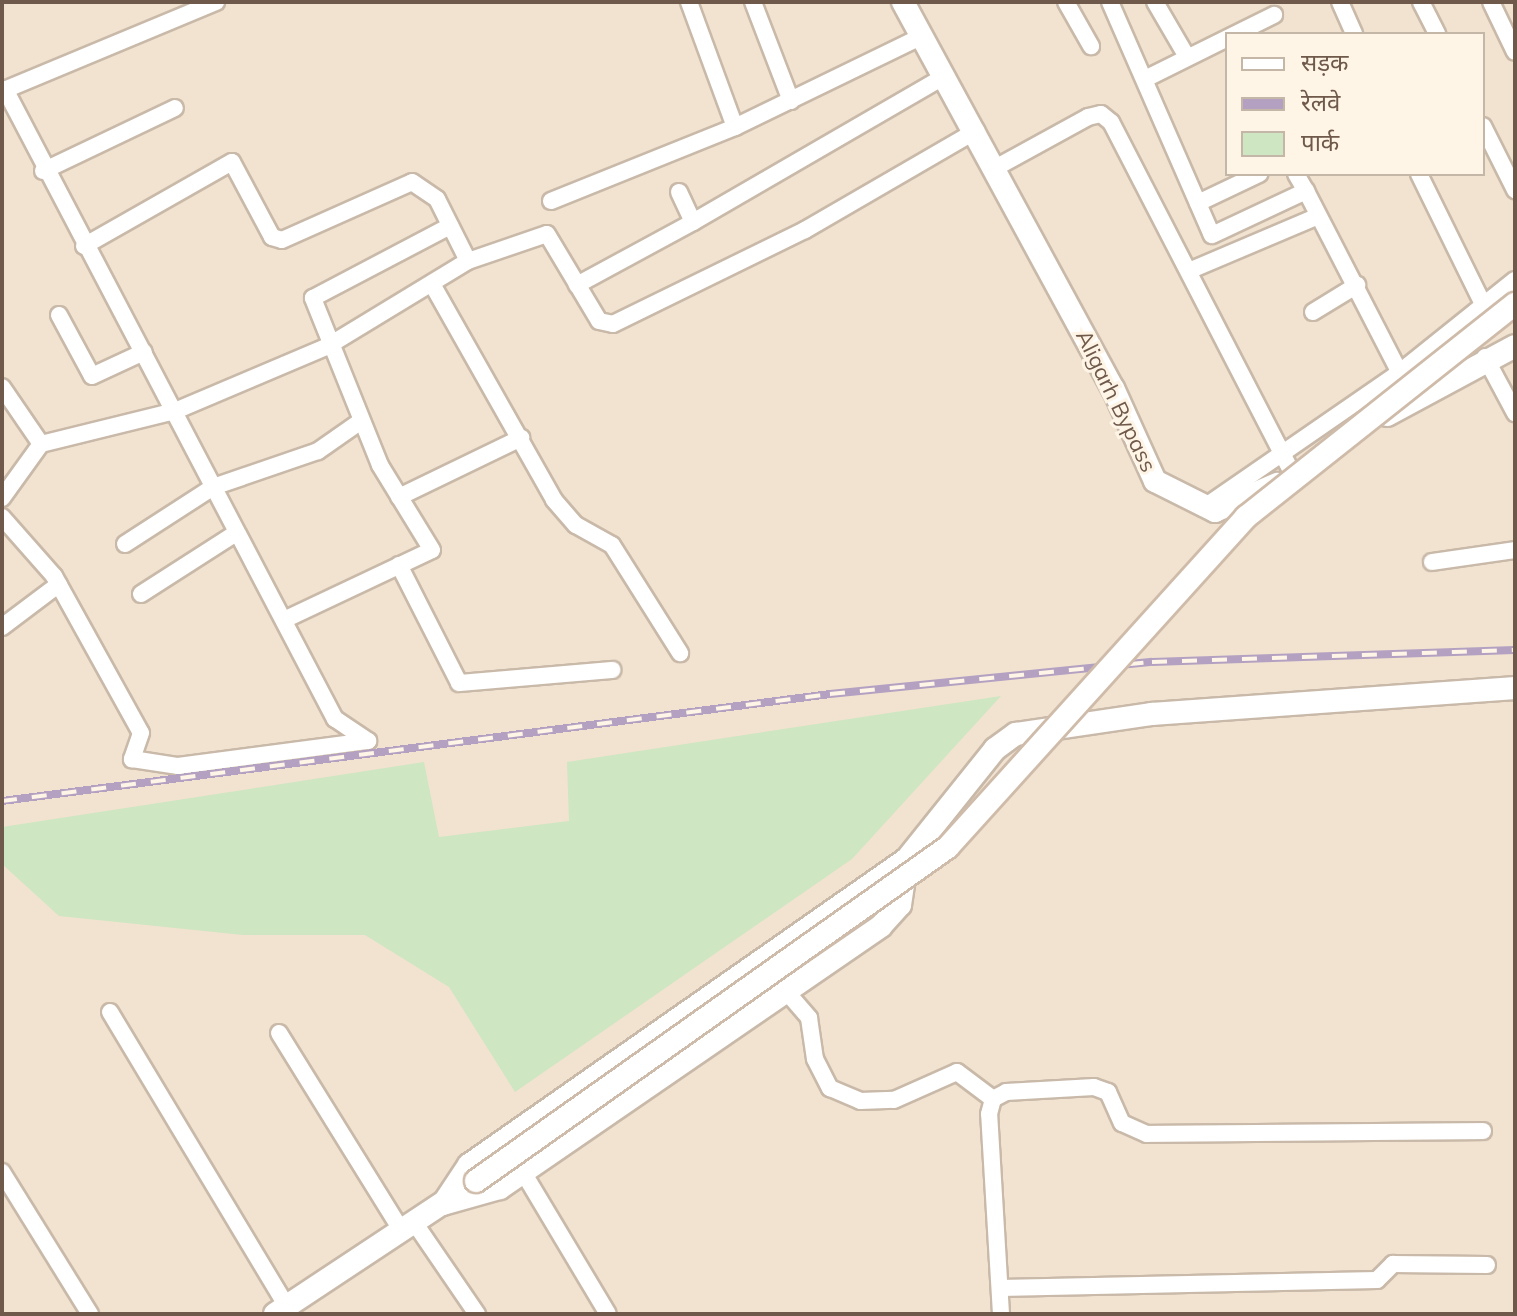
<!DOCTYPE html>
<html>
<head>
<meta charset="utf-8">
<style>
	body { margin:0 }
	#map { position:relative; width:1517px; height:1316px; overflow:hidden; background:#faf1e1; font-family:Mulish,"Noto Sans Devanagari",sans-serif }
	div>[style] { position:absolute }
	[style*='--x'] { left:calc(var(--x)*1px); top:calc(var(--y)*1px); width:calc(var(--w)*1px); rotate:calc(var(--a)*1deg) }
	.residential>* { inset:0; background:#f1e3d0 }
	.green>* { inset:0; background:#cee6c1 }
	.roads { filter:drop-shadow(2px 0 #c9b9a9) drop-shadow(-2px 0 #c9b9a9) drop-shadow(0 2px #c9b9a9) drop-shadow(0 -2px #c9b9a9) }
	.street>* { height:16px; margin:-8px; padding:0 8px; transform-origin:8px; border-radius:8px; background:#fff }
	.secondary>* { height:22px; margin:-11px; padding:0 11px; transform-origin:11px; border-radius:11px; background:#fff }
	.rail>* { height:8px; margin-top:-4px; transform-origin:0; background:repeating-linear-gradient(90deg,#fef5e7 0 15px,#b4a1c2 0 30px); box-sizing:border-box; border-block:2px solid #b4a1c2 }
	.bridges { filter:drop-shadow(2px 0 #cfbba9) drop-shadow(-2px 0 #cfbba9) drop-shadow(0 2px #cfbba9) drop-shadow(0 -2px #cfbba9) }
	.secondary-bridge>* { height:22px; margin:-11px; padding:0 11px; transform-origin:11px; border-radius:11px; background:#fff }
	span { translate:-50% -50%; white-space:nowrap; text-align:center; line-height:1.15; -webkit-text-stroke:6px #fef5e7; paint-order:stroke }
	.street-label { font-size:22px; color:#6f594a }
	.frame { position:absolute; inset:0; border:4px solid #6f594a; pointer-events:none }
	.legend { position:absolute; left:1225px; top:32px; width:260px; height:144px; box-sizing:border-box; background:#fef5e7; border:2px solid #c5b7a8; margin:0; padding:10px 14px; list-style:none; font-size:24px; color:#6f594a }
	.legend li { display:flex; align-items:center; gap:16px; height:40px }
	.legend b { width:40px; border:2px solid #c5b7a8 }
</style>
</head>
<body>
<div id="map">
	<div class="residential">
		<i style="clip-path:polygon(evenodd,2px 2px,1515px 2px,1515px 1314px,2px 1314px,2px 2px,1227px 34px,1483px 34px,1483px 174px,1227px 174px,1227px 34px)"></i>
	</div>
	<div class="green">
		<i style="clip-path:polygon(1001px 696px,852px 859px,515px 1092px,449px 987px,365px 935px,243px 935px,59px 916px,2px 864px,2px 827px,424px 762px,439px 837px,569px 821px,567px 762px)"></i>
	</div>
	<div class="roads">
		<div class="street">
			<i style="--x:753;--y:2;--w:106;--a:69"></i>
			<i style="--x:1066;--y:2;--w:51;--a:60.4"></i>
			<i style="--x:1110;--y:2;--w:254;--a:66.4"></i>
			<i style="--x:1212;--y:235;--w:104;--a:-25.1"></i>
			<i style="--x:1306;--y:191;--w:231;--a:62.7"></i>
			<i style="--x:1155;--y:2;--w:61;--a:59.7"></i>
			<i style="--x:1340;--y:2;--w:35;--a:66"></i>
			<i style="--x:1421;--y:2;--w:36;--a:63"></i>
			<i style="--x:1491;--y:2;--w:55;--a:64.4"></i>
			<i style="--x:1147;--y:78;--w:142;--a:-26.4"></i>
			<i style="--x:2;--y:91;--w:232;--a:-22.6"></i>
			<i style="--x:1483;--y:126;--w:72;--a:63.4"></i>
			<i style="--x:735;--y:127;--w:206;--a:-25.9"></i>
			<i style="--x:997;--y:167;--w:104;--a:-28.8"></i>
			<i style="--x:1088;--y:117;--w:13;--a:-13"></i>
			<i style="--x:1101;--y:114;--w:13;--a:39"></i>
			<i style="--x:1111;--y:122;--w:397;--a:62.7"></i>
			<i style="--x:43;--y:171;--w:146;--a:-25.5"></i>
			<i style="--x:1296;--y:174;--w:20;--a:60"></i>
			<i style="--x:1419;--y:174;--w:147;--a:63.8"></i>
			<i style="--x:679;--y:192;--w:33;--a:65"></i>
			<i style="--x:693;--y:222;--w:291;--a:-30.1"></i>
			<i style="--x:551;--y:201;--w:198;--a:-21.9"></i>
			<i style="--x:735;--y:127;--w:133;--a:-110.2"></i>
			<i style="--x:1198;--y:203;--w:68;--a:-25.4"></i>
			<i style="--x:84;--y:246;--w:170;--a:-29.6"></i>
			<i style="--x:232;--y:162;--w:85;--a:61.9"></i>
			<i style="--x:272;--y:237;--w:10;--a:17"></i>
			<i style="--x:282;--y:240;--w:142;--a:-24"></i>
			<i style="--x:412;--y:182;--w:30;--a:34"></i>
			<i style="--x:437;--y:199;--w:69;--a:63.4"></i>
			<i style="--x:468;--y:261;--w:83;--a:-18.9"></i>
			<i style="--x:547;--y:234;--w:101;--a:59.1"></i>
			<i style="--x:599;--y:321;--w:14;--a:12"></i>
			<i style="--x:613;--y:324;--w:214;--a:-26.1"></i>
			<i style="--x:805;--y:230;--w:198;--a:-30.1"></i>
			<i style="--x:1191;--y:270;--w:138;--a:-23"></i>
			<i style="--x:432;--y:284;--w:248;--a:60.5"></i>
			<i style="--x:554;--y:500;--w:33;--a:49"></i>
			<i style="--x:576;--y:525;--w:41;--a:29.1"></i>
			<i style="--x:612;--y:545;--w:128;--a:57.8"></i>
			<i style="--x:577;--y:285;--w:132;--a:-28.5"></i>
			<i style="--x:1313;--y:312;--w:52;--a:-31.5"></i>
			<i style="--x:59;--y:315;--w:69;--a:61.6"></i>
			<i style="--x:92;--y:376;--w:57;--a:-24.8"></i>
			<i style="--x:1485;--y:357;--w:64;--a:61.8"></i>
			<i style="--x:2;--y:387;--w:69;--a:55.6"></i>
			<i style="--x:399;--y:497;--w:136;--a:-25.8"></i>
			<i style="--x:2;--y:498;--w:67;--a:-54.2"></i>
			<i style="--x:41;--y:444;--w:138;--a:-13.8"></i>
			<i style="--x:175;--y:411;--w:166;--a:-23"></i>
			<i style="--x:328;--y:346;--w:164;--a:-31.3"></i>
			<i style="--x:1203;--y:508;--w:239;--a:-34.6"></i>
			<i style="--x:1400;--y:372;--w:147;--a:-38.7"></i>
			<i style="--x:2;--y:517;--w:79;--a:48.6"></i>
			<i style="--x:54;--y:576;--w:179;--a:61"></i>
			<i style="--x:141;--y:733;--w:28;--a:109"></i>
			<i style="--x:132;--y:759;--w:47;--a:8.7"></i>
			<i style="--x:178;--y:766;--w:192;--a:-7.5"></i>
			<i style="--x:368;--y:741;--w:40;--a:-146"></i>
			<i style="--x:335;--y:719;--w:711;--a:-117.65"></i>
			<i style="--x:125;--y:544;--w:105;--a:-32.9"></i>
			<i style="--x:213;--y:487;--w:111;--a:-18.9"></i>
			<i style="--x:318;--y:451;--w:52;--a:-34.9"></i>
			<i style="--x:1432;--y:562;--w:84;--a:-8.2"></i>
			<i style="--x:399;--y:565;--w:132;--a:63"></i>
			<i style="--x:459;--y:683;--w:154;--a:-4.9"></i>
			<i style="--x:141;--y:594;--w:113;--a:-32.7"></i>
			<i style="--x:286;--y:619;--w:161;--a:-25.3"></i>
			<i style="--x:432;--y:550;--w:100;--a:-121.5"></i>
			<i style="--x:380;--y:465;--w:180;--a:-111.9"></i>
			<i style="--x:313;--y:298;--w:155;--a:-27.7"></i>
			<i style="--x:2;--y:627;--w:71;--a:-37"></i>
			<i style="--x:785;--y:990;--w:37;--a:49"></i>
			<i style="--x:809;--y:1018;--w:41;--a:81.7"></i>
			<i style="--x:815;--y:1059;--w:33;--a:63"></i>
			<i style="--x:830;--y:1088;--w:33;--a:23"></i>
			<i style="--x:860;--y:1101;--w:34;--a:-2"></i>
			<i style="--x:894;--y:1100;--w:69;--a:-24"></i>
			<i style="--x:957;--y:1072;--w:45;--a:36.9"></i>
			<i style="--x:110;--y:1012;--w:343;--a:59"></i>
			<i style="--x:279;--y:1033;--w:233;--a:58.2"></i>
			<i style="--x:2;--y:1172;--w:167;--a:58.2"></i>
			<i style="--x:523;--y:1172;--w:165;--a:59.1"></i>
			<i style="--x:414;--y:1222;--w:112;--a:55.6"></i>
			<i style="--x:1000;--y:1288;--w:377;--a:-1.2"></i>
			<i style="--x:1377;--y:1280;--w:23;--a:-45"></i>
			<i style="--x:1393;--y:1264;--w:94;--a:0.6"></i>
			<i style="--x:1001;--y:1314;--w:200;--a:-93.4"></i>
			<i style="--x:989;--y:1114;--w:16;--a:-75"></i>
			<i style="--x:993;--y:1099;--w:15;--a:-28"></i>
			<i style="--x:1006;--y:1092;--w:88;--a:-3.3"></i>
			<i style="--x:1094;--y:1087;--w:15;--a:20"></i>
			<i style="--x:1108;--y:1092;--w:34;--a:66"></i>
			<i style="--x:1122;--y:1123;--w:27;--a:24"></i>
			<i style="--x:1147;--y:1134;--w:336;--a:-0.5"></i>
		</div>
		<div class="secondary">
			<i style="--x:903;--y:2;--w:439;--a:61.5"></i>
			<i style="--x:1113;--y:388;--w:102;--a:65.7"></i>
			<i style="--x:1155;--y:481;--w:67;--a:26.6"></i>
			<i style="--x:1215;--y:511;--w:68;--a:-23.5"></i>
			<i style="--x:1387;--y:415;--w:145;--a:-28.3"></i>
			<i style="--x:443;--y:1204;--w:47;--a:-56.3"></i>
			<i style="--x:469;--y:1165;--w:534;--a:-34.94"></i>
			<i style="--x:907;--y:859;--w:141;--a:-51.3"></i>
			<i style="--x:995;--y:749;--w:26;--a:-36"></i>
			<i style="--x:1016;--y:734;--w:137;--a:-8.4"></i>
			<i style="--x:1152;--y:714;--w:364;--a:-4.1"></i>
			<i style="--x:443;--y:1204;--w:59;--a:-15.7"></i>
			<i style="--x:500;--y:1188;--w:462;--a:-34.5"></i>
			<i style="--x:881;--y:926;--w:28;--a:-48"></i>
			<i style="--x:900;--y:905;--w:40;--a:-81.5"></i>
			<i style="--x:275;--y:1314;--w:216;--a:-33.5"></i>
		</div>
	</div>
	<div class="rail">
		<i style="--x:2;--y:801;--w:835;--a:-7.36"></i>
		<i style="--x:830;--y:694;--w:324;--a:-5.7"></i>
		<i style="--x:1152;--y:662;--w:363;--a:-1.9"></i>
	</div>
	<div class="bridges">
		<div class="secondary-bridge">
			<i style="--x:476;--y:1181;--w:578;--a:-35.28"></i>
			<i style="--x:948;--y:847;--w:445;--a:-47.9"></i>
			<i style="--x:1246;--y:517;--w:343;--a:-38.4"></i>
		</div>
	</div>
	<div class="street-label">
		<span style="left:1116px;top:401px;rotate:64deg">Aligarh Bypass</span>
	</div>
	<div class="frame"></div>
	<ul class="legend">
	<li><b style="height:10px;background:#fff"></b>सड़क</li>
	<li><b style="height:10px;background:#b4a1c2"></b>रेलवे</li>
	<li><b style="height:22px;background:#cee6c1"></b>पार्क</li>
	</ul>
</div>
</body>
</html>
